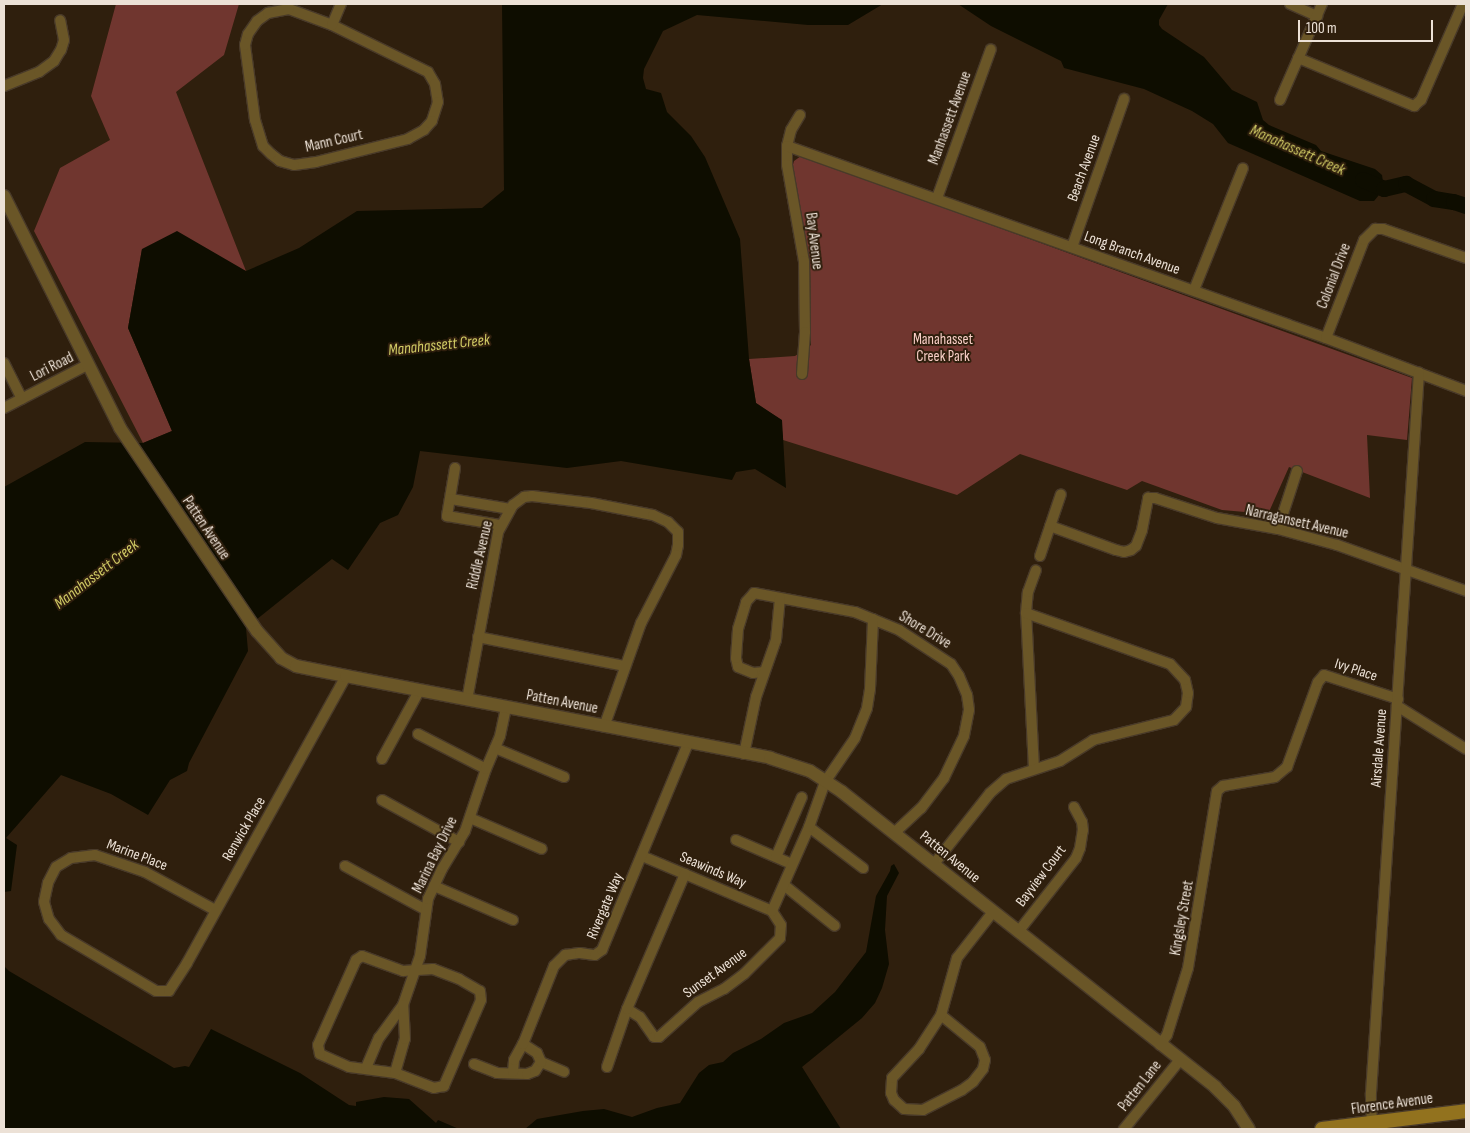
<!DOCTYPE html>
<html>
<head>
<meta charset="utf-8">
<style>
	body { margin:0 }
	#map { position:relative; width:1470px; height:1133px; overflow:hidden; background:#2f1f0d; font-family:"Sofia Sans Condensed",sans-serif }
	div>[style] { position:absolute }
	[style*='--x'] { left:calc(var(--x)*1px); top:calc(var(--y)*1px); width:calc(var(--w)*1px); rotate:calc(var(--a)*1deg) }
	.green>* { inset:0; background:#70362f }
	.water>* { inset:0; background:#0e0d00 }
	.river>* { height:16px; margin:-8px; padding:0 8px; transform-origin:8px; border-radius:8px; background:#0e0d00 }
	.roads { filter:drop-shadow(1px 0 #493a29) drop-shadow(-1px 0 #493a29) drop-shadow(0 1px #493a29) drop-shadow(0 -1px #493a29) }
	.minor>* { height:10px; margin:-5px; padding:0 5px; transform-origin:5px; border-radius:5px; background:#6a5627 }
	.tertiary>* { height:12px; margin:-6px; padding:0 6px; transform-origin:6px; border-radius:6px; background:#6a5627 }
	.secondary>* { height:14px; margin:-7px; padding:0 7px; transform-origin:7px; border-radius:7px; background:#92721e }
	span { translate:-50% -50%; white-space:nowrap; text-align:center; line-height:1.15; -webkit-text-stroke:4px #2f1f0d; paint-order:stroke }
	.street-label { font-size:15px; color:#ece1d6 }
	.park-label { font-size:15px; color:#f9cfc7 }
	.water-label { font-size:16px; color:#d1cb65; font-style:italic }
	.frame { position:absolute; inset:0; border:5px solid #ece1d6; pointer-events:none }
	.scale { position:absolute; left:1298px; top:20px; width:135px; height:22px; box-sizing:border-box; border:2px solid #ece1d6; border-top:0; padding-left:6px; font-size:15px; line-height:18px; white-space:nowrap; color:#ece1d6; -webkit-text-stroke:4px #2f1f0d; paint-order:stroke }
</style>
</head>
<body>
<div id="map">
	<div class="green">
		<i style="clip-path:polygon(116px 4px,239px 4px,224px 55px,176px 92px,246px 271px,142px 249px,128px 328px,172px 431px,143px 443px,34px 231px,60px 168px,110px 140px,91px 96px)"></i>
		<i style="clip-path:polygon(801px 156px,1412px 378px,1407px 440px,1367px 435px,1370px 498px,1289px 467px,1268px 514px,1222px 510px,1142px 481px,1127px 490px,1020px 454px,957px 495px,783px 440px,781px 420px,756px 403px,749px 359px,795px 356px,811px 345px,810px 263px,792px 168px,794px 161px)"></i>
	</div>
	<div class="water">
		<i style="clip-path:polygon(502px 4px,883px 4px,848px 25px,808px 25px,697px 15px,663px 31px,644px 69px,643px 78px,646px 89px,661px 93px,667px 112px,691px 136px,705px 157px,740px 239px,749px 359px,756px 403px,782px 420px,786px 488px,755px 469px,736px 472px,732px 480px,621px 461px,567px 468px,420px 451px,413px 487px,398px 515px,380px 523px,348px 570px,332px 559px,246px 628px,248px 651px,189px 763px,187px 771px,170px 780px,148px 815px,111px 794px,61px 775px,6px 838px,17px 845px,11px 891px,4px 892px,4px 487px,85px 442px,143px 443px,172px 431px,128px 328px,142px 249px,177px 231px,246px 271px,299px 248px,357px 211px,482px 208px,504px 190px)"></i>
		<i style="clip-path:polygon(958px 4px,1168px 4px,1159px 20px,1159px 25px,1162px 29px,1204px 57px,1232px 90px,1257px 102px,1263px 120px,1269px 125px,1316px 145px,1321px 151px,1375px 169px,1382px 175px,1384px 189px,1374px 201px,1360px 201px,1228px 143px,1213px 124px,1192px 111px,1144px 89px,1064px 68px,1061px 61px,991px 26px)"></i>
		<i style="clip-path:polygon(894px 864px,899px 873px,887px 896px,885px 930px,889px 964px,882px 988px,875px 1003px,862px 1018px,802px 1067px,841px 1129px,525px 1129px,537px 1119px,583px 1111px,604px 1109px,632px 1117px,657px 1108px,680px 1103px,699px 1073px,709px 1065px,723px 1062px,733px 1053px,761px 1039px,784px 1023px,812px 1013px,835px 992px,866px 952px,876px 896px,890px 871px,891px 866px)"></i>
		<i style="clip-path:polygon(4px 966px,9px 971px,174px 1068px,185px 1066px,189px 1067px,211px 1029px,300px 1073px,349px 1105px,356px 1106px,356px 1102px,384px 1097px,409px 1099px,436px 1123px,438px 1120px,459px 1129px,4px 1129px)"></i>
	</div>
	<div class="river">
		<i style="--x:1363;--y:180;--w:23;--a:23"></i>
		<i style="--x:1384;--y:189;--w:23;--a:-13"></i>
		<i style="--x:1406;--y:184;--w:32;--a:28"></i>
		<i style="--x:1434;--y:199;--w:20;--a:9"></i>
		<i style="--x:1454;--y:202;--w:13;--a:18"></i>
	</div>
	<div class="roads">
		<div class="minor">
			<i style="--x:1290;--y:4;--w:30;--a:24"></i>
			<i style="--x:289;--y:9;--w:46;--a:20.4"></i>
			<i style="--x:332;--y:25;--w:107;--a:26.1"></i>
			<i style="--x:428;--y:72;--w:14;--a:60"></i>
			<i style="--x:435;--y:84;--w:18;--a:81"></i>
			<i style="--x:438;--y:102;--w:20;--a:108"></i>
			<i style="--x:432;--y:121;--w:12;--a:132"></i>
			<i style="--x:424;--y:130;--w:18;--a:151"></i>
			<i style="--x:408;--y:139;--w:95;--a:166"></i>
			<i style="--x:316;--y:162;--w:22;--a:172"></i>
			<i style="--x:294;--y:165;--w:15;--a:-164"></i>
			<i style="--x:280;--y:161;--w:11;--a:-142"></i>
			<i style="--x:271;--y:154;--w:11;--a:-135"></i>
			<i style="--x:263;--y:146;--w:27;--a:-107"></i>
			<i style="--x:255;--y:120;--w:76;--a:-97.6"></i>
			<i style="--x:245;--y:45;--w:11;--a:-75"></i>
			<i style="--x:248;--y:34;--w:16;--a:-55"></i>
			<i style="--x:257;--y:21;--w:14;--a:-36"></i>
			<i style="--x:268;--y:13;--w:21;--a:-11"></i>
			<i style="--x:332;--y:25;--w:23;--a:-67"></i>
			<i style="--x:1298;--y:58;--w:126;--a:22.5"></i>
			<i style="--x:1414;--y:106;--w:9;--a:-41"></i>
			<i style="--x:1421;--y:100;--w:105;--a:-66.4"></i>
			<i style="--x:4;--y:86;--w:38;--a:-22"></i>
			<i style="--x:39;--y:72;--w:19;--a:-36"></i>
			<i style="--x:54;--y:61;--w:13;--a:-58"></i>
			<i style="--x:61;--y:50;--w:10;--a:-73"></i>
			<i style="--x:64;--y:40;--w:20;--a:-101"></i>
			<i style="--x:1280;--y:100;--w:105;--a:-66.4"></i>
			<i style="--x:800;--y:115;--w:17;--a:121"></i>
			<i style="--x:791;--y:130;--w:16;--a:104"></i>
			<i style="--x:787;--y:146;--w:19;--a:90"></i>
			<i style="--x:787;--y:165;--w:97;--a:80"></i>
			<i style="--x:804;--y:261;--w:71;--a:89.2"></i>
			<i style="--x:805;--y:332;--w:42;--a:94.1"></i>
			<i style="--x:787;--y:146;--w:572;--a:19.61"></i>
			<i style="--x:1326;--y:338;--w:150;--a:20.7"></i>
			<i style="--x:937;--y:198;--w:158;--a:-70.1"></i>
			<i style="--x:1072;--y:247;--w:157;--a:-70.6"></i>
			<i style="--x:1194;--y:290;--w:131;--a:-68.1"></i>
			<i style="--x:1326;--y:338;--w:105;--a:-68.8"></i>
			<i style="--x:1364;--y:240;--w:16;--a:-45"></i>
			<i style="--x:1375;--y:229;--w:8;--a:0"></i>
			<i style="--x:1383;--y:229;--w:88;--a:19.3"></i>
			<i style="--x:4;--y:363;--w:40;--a:63.4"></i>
			<i style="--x:4;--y:408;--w:93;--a:-27.4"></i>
			<i style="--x:455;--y:468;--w:49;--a:99.5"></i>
			<i style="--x:447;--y:516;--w:55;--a:9.5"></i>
			<i style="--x:451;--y:499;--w:60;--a:9.6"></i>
			<i style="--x:1050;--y:526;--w:70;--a:20"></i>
			<i style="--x:1116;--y:550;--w:8;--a:14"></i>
			<i style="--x:1124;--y:552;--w:7;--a:-16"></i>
			<i style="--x:1131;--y:550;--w:6;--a:-39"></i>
			<i style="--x:1136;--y:546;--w:17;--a:-69"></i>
			<i style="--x:1142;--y:530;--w:33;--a:-79"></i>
			<i style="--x:1148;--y:498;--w:7;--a:0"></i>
			<i style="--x:1155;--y:498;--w:65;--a:17.9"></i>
			<i style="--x:1217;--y:518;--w:62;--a:10.2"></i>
			<i style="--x:1278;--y:529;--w:61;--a:15.2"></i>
			<i style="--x:1337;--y:545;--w:137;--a:19.6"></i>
			<i style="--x:1278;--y:529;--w:61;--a:-71.9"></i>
			<i style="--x:1040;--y:556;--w:65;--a:-71.3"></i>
			<i style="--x:478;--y:637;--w:150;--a:11.2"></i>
			<i style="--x:764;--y:672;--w:11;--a:175"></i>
			<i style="--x:753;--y:673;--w:16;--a:-158"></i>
			<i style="--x:738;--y:667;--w:9;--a:-103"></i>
			<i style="--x:736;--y:658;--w:29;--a:-86"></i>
			<i style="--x:738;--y:629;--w:28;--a:-73"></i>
			<i style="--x:746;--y:602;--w:12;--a:-48"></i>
			<i style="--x:754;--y:593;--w:103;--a:10.7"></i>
			<i style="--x:855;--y:612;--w:48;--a:22.2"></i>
			<i style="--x:899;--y:630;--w:62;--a:33.2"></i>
			<i style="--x:951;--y:664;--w:14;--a:56"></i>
			<i style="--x:959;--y:676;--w:21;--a:67"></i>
			<i style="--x:967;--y:695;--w:15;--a:82"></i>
			<i style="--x:969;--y:710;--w:26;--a:101"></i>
			<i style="--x:964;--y:736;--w:47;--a:115.5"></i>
			<i style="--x:944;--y:778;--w:38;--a:127"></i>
			<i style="--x:921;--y:808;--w:37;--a:137"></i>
			<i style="--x:467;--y:700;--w:171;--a:-79.5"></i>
			<i style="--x:498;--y:532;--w:31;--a:-61"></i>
			<i style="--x:513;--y:505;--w:14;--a:-36"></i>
			<i style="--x:524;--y:497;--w:8;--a:-7"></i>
			<i style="--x:532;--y:496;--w:59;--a:6.8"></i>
			<i style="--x:591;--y:503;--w:63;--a:11"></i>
			<i style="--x:653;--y:515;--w:17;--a:25"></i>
			<i style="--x:668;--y:522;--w:14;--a:45"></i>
			<i style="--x:678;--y:532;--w:13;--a:90"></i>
			<i style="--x:678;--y:545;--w:10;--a:101"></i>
			<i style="--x:676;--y:555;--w:76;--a:117.2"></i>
			<i style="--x:641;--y:623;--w:110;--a:109.6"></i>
			<i style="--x:1397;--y:706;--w:81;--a:31.9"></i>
			<i style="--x:418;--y:734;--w:76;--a:27.2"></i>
			<i style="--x:495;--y:748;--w:75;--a:22.8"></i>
			<i style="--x:744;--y:754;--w:58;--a:-78.1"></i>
			<i style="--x:756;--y:697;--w:60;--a:-70.7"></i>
			<i style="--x:776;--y:640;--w:42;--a:-84.6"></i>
			<i style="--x:382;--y:759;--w:77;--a:-61.4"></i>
			<i style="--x:1034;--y:769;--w:156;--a:-92.9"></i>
			<i style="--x:1026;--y:613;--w:21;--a:-85"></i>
			<i style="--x:1028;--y:592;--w:23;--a:-70"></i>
			<i style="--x:382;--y:800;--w:88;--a:28.6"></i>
			<i style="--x:470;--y:818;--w:78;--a:23.3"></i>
			<i style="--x:809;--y:827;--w:68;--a:37.2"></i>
			<i style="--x:736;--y:840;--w:61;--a:23.2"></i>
			<i style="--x:642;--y:856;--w:141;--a:22.9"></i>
			<i style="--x:776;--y:857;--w:65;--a:-66.6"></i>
			<i style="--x:934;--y:864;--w:90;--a:-51.7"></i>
			<i style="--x:990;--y:793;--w:21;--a:-41"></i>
			<i style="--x:1006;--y:779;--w:57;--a:-18.4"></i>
			<i style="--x:1060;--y:761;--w:39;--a:-32"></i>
			<i style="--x:1093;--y:740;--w:83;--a:-13.9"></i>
			<i style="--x:1174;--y:720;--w:18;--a:-47"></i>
			<i style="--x:1186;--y:707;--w:14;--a:-82"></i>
			<i style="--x:1188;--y:693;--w:13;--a:-103"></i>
			<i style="--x:1185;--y:680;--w:22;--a:-133"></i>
			<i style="--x:1170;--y:664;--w:153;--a:-160.5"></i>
			<i style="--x:345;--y:866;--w:92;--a:28.5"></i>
			<i style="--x:784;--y:885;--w:65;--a:38.8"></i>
			<i style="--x:434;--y:886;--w:86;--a:23.3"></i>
			<i style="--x:215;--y:910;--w:80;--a:-151.5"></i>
			<i style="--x:145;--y:872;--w:53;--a:-161.2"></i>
			<i style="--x:95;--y:855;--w:24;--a:173"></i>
			<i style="--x:71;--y:858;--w:17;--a:149"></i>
			<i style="--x:56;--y:867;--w:18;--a:117"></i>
			<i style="--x:48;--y:883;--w:19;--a:102"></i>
			<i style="--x:44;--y:902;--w:18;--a:74"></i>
			<i style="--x:49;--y:919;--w:20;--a:53"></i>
			<i style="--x:61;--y:935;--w:110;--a:30.5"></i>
			<i style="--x:156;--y:991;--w:13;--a:0"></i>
			<i style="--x:169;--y:991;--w:33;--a:-57"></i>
			<i style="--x:187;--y:963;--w:328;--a:-61"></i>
			<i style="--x:1018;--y:932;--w:94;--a:-51.9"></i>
			<i style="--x:1076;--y:858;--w:11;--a:-68"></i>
			<i style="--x:1080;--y:848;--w:18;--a:-81"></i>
			<i style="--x:1083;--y:830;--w:8;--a:-97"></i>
			<i style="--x:1082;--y:822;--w:17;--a:-118"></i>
			<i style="--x:362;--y:956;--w:44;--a:20.1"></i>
			<i style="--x:403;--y:971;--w:30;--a:-4"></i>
			<i style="--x:433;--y:969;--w:28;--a:21"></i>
			<i style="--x:459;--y:979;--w:24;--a:30"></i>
			<i style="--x:480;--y:991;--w:9;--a:84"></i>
			<i style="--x:481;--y:1000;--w:94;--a:113.3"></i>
			<i style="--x:444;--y:1086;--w:10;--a:169"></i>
			<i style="--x:434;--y:1088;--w:42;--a:-159"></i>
			<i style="--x:395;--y:1073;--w:46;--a:-172.6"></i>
			<i style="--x:349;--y:1067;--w:32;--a:-156"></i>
			<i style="--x:320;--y:1054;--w:9;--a:-103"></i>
			<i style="--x:318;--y:1045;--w:93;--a:-65.9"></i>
			<i style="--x:356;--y:960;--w:7;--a:-34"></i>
			<i style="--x:627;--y:1009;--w:15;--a:32"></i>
			<i style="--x:640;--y:1017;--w:24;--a:55"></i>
			<i style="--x:654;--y:1037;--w:5;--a:0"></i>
			<i style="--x:659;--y:1037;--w:52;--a:-41.9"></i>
			<i style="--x:698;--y:1002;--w:29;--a:-27"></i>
			<i style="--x:724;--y:989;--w:25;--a:-37"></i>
			<i style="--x:744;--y:974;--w:51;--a:-45"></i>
			<i style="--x:780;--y:938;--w:13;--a:-86"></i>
			<i style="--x:781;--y:925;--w:17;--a:-123"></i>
			<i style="--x:772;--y:911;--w:92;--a:-66.2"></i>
			<i style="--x:809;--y:827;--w:48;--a:-70.4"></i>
			<i style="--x:825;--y:782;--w:53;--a:-55.7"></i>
			<i style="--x:855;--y:738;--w:32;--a:-68"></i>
			<i style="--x:867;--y:708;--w:19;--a:-81"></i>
			<i style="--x:870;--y:689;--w:70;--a:-87.5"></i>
			<i style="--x:941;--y:1015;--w:50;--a:39.4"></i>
			<i style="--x:980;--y:1047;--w:14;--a:69"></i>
			<i style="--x:985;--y:1060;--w:9;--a:103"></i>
			<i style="--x:983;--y:1069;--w:16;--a:128"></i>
			<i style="--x:973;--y:1082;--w:14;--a:144"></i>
			<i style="--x:962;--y:1090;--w:44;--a:152.9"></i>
			<i style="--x:923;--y:1110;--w:19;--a:-177"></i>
			<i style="--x:904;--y:1109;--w:13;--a:-138"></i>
			<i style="--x:894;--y:1100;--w:8;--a:-113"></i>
			<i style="--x:891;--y:1093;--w:15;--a:-86"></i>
			<i style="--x:892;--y:1078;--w:40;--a:-47"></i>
			<i style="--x:919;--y:1049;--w:40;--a:-57.1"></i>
			<i style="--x:941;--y:1015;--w:59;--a:-74.3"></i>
			<i style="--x:957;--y:958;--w:58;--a:-52"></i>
			<i style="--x:1160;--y:1045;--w:12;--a:-55"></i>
			<i style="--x:1167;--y:1035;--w:70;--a:-72.6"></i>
			<i style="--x:1188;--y:968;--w:179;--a:-80.7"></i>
			<i style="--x:1217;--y:791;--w:8;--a:-40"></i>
			<i style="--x:1223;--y:786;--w:53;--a:-9.8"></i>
			<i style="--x:1275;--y:777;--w:16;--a:-40"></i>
			<i style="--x:1287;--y:767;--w:90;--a:-70"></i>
			<i style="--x:1318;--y:682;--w:9;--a:-49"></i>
			<i style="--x:1324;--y:675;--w:78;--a:18"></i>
			<i style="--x:541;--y:1062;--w:25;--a:23"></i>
			<i style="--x:474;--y:1064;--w:25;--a:21"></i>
			<i style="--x:497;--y:1073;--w:30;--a:2"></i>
			<i style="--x:527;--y:1074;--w:9;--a:-21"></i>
			<i style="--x:535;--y:1071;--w:11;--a:-56"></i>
			<i style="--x:541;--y:1062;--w:10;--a:-114"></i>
			<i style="--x:537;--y:1053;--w:17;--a:-147"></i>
			<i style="--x:607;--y:1067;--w:61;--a:-71"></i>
			<i style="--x:627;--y:1009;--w:147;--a:-66.8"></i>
			<i style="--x:366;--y:1068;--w:33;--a:-67"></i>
			<i style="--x:379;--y:1038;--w:41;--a:-54"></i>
			<i style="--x:403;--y:1005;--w:52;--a:-70.9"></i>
			<i style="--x:420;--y:956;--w:58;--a:-82"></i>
			<i style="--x:428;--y:899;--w:33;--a:-65"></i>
			<i style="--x:442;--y:869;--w:44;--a:-58.8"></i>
			<i style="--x:465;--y:831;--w:65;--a:-71.3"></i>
			<i style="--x:486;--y:769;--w:36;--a:-67"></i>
			<i style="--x:500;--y:736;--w:29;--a:-78"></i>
			<i style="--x:513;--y:1072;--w:12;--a:-85"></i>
			<i style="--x:514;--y:1060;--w:18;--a:-61"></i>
			<i style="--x:523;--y:1044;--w:84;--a:-68.3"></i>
			<i style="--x:554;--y:966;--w:16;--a:-45"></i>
			<i style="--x:565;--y:955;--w:15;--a:-8"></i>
			<i style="--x:580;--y:953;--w:15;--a:8"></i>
			<i style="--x:595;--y:955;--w:9;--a:-36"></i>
			<i style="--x:602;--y:950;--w:224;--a:-67.4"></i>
			<i style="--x:395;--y:1073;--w:35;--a:-74"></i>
			<i style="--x:405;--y:1039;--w:34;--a:-93"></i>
			<i style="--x:1372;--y:1128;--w:35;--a:-92"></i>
			<i style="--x:1371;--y:1093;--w:722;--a:-86.19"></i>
			<i style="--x:1124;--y:1129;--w:87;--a:-51"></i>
		</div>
		<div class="tertiary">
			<i style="--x:4;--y:196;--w:259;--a:63.4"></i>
			<i style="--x:120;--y:428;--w:245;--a:56"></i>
			<i style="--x:257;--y:631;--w:36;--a:48"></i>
			<i style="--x:281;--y:658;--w:17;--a:28"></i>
			<i style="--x:296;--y:666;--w:51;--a:11.3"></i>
			<i style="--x:346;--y:676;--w:432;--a:10.9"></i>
			<i style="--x:770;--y:758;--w:42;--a:18"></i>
			<i style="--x:810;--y:771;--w:38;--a:33"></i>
			<i style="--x:842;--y:792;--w:476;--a:38.3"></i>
			<i style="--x:1215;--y:1087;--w:27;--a:45"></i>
			<i style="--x:1234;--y:1106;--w:27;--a:57"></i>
		</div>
		<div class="secondary">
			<i style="--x:1322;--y:1129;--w:145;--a:-7.1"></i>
		</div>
	</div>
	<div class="street-label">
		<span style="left:950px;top:118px;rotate:-70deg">Manhassett Avenue</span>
		<span style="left:334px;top:141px;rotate:-13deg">Mann Court</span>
		<span style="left:1084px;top:168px;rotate:-70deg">Beach Avenue</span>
		<span style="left:814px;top:241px;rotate:83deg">Bay Avenue</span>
		<span style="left:1132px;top:253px;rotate:20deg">Long Branch Avenue</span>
		<span style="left:1334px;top:276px;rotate:-69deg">Colonial Drive</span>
		<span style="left:52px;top:367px;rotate:-27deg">Lori Road</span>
		<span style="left:1297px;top:522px;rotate:13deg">Narragansett Avenue</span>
		<span style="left:206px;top:528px;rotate:56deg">Patten Avenue</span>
		<span style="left:480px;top:555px;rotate:-77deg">Riddle Avenue</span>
		<span style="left:925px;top:630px;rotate:31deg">Shore Drive</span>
		<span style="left:1356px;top:670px;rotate:18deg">Ivy Place</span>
		<span style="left:562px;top:702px;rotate:11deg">Patten Avenue</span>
		<span style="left:1379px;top:748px;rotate:-86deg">Airsdale Avenue</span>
		<span style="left:244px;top:829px;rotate:-60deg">Renwick Place</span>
		<span style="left:137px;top:855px;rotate:21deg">Marine Place</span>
		<span style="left:435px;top:855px;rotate:-64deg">Marina Bay Drive</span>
		<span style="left:950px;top:857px;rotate:39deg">Patten Avenue</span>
		<span style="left:713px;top:870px;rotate:23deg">Seawinds Way</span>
		<span style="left:1041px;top:876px;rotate:-53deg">Bayview Court</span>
		<span style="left:605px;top:906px;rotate:-67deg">Rivergate Way</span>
		<span style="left:1182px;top:918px;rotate:-80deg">Kingsley Street</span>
		<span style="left:715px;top:973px;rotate:-36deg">Sunset Avenue</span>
		<span style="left:1140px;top:1086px;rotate:-52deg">Patten Lane</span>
		<span style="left:1392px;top:1104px;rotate:-8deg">Florence Avenue</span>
	</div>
	<div class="park-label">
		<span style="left:943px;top:348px">Manahasset<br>Creek Park</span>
	</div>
	<div class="water-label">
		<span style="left:1297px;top:151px;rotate:24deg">Manahassett Creek</span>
		<span style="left:439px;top:346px;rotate:-6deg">Manahassett Creek</span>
		<span style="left:97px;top:575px;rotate:-38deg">Manahassett Creek</span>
	</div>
	<div class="frame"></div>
	<div class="scale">100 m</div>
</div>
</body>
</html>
